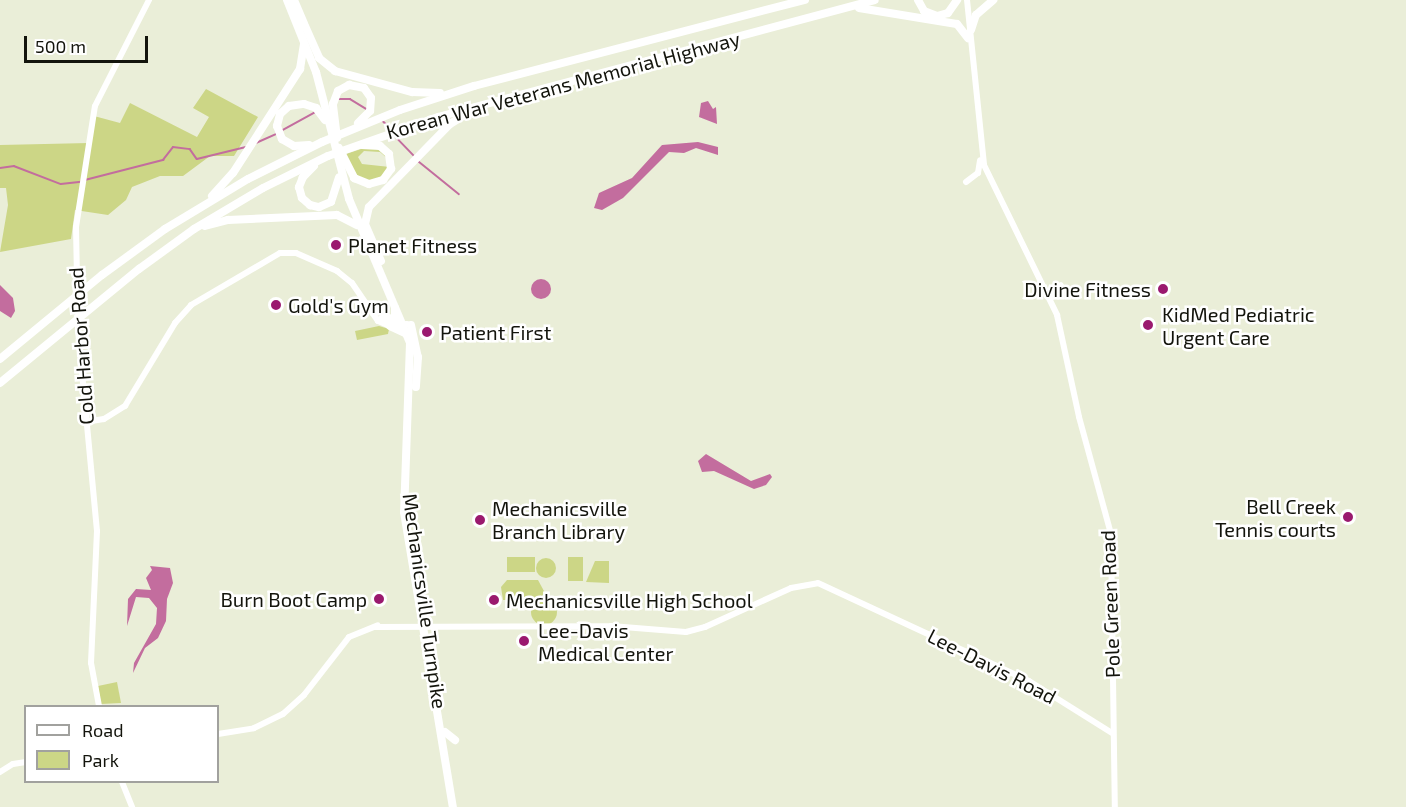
<!DOCTYPE html>
<html>
<head>
<meta charset="utf-8">
<style>
	body { margin:0 }
	#map { position:relative; width:1406px; height:807px; overflow:hidden; background:#eaeed8; font-family:"Exo 2",sans-serif }
	div>[style] { position:absolute }
	[style*='--x'] { left:calc(var(--x)*1px); top:calc(var(--y)*1px); width:calc(var(--w)*1px); rotate:calc(var(--a)*1deg) }
	.green>* { inset:0; background:#ccd686; transform-origin:0 0 }
	.round { border-radius:50% }
	.water>* { inset:0; background:#c36d9e }
	.stream>* { height:1.5px; margin:-0.75px; padding:0 0.75px; transform-origin:0.75px; border-radius:0.75px; background:#c36d9e }
	.major>* { height:6px; margin:-3px; padding:0 3px; transform-origin:3px; border-radius:3px; background:#fff }
	.highway>* { height:8px; margin:-4px; padding:0 4px; transform-origin:4px; border-radius:4px; background:#fff }
	.dots>* { width:16px; height:16px; translate:-50% -50%; box-sizing:border-box; border:3px solid #fff; border-radius:50% }
	span { translate:-50% -50%; white-space:nowrap; text-align:center; line-height:1.15; -webkit-text-stroke:5px #fff; paint-order:stroke }
	.street-label { font-size:20px; color:#13140c }
	.poi-label { font-size:20px; color:#13140c }
	.left { translate:0 -50%; text-align:left }
	.right { translate:-100% -50%; text-align:right }
	.legend { position:absolute; left:24px; top:705px; width:195px; height:78px; box-sizing:border-box; background:#fff; border:2px solid #a1a19e; margin:0; padding:8px 10px; list-style:none; font-size:18px; color:#13140c }
	.legend li { display:flex; align-items:center; gap:12px; height:30px }
	.legend b { width:30px; border:2px solid #a1a19e }
	.scale { position:absolute; left:24px; top:36px; width:124px; height:27px; box-sizing:border-box; border:3px solid #13140c; border-top:0; padding-left:8px; font-size:18px; line-height:21px; white-space:nowrap; color:#13140c; -webkit-text-stroke:4px #fff; paint-order:stroke }
</style>
</head>
<body>
<div id="map">
	<div class="green">
		<i style="clip-path:polygon(206px 89px,258px 117px,234px 156px,210px 156px,183px 176px,160px 176px,132px 187px,126px 200px,108px 215px,75px 210px,71px 239px,0 252px,8px 205px,6px 188px,0 188px,0 145px,89px 143px,94px 116px,120px 123px,130px 103px,197px 137px,209px 117px,193px 108px)"></i>
		<i style="clip-path:polygon(370px 146px,385px 152px,388px 159px,380px 152px,364px 151px,358px 157px,362px 164px,390px 167px,387px 174px,371px 182px,359px 178px,343px 155px)"></i>
		<i style="clip-path:polygon(379px 326px,389px 329px,388px 334px,357px 340px,355px 331px)"></i>
		<i style="left:507px;top:557px;width:28px;height:15px"></i>
		<i style="left:568px;top:557px;width:15px;height:24px"></i>
		<i class="round" style="left:536px;top:558px;width:20px;height:20px"></i>
		<i style="clip-path:polygon(595px 561px,609px 561px,609px 583px,586px 582px)"></i>
		<i style="clip-path:polygon(507px 580px,538px 580px,545px 593px,537px 600px,503px 600px,501px 587px)"></i>
		<i class="round" style="left:531px;top:599px;width:26px;height:26px"></i>
		<i style="clip-path:polygon(117px 682px,121px 703px,101px 704px,98px 686px)"></i>
	</div>
	<div class="water">
		<i style="clip-path:polygon(708px 101px,713px 109px,716px 107px,717px 124px,699px 117px,701px 103px)"></i>
		<i style="clip-path:polygon(698px 142px,718px 147px,718px 155px,696px 148px,684px 153px,669px 152px,623px 198px,602px 210px,594px 208px,599px 193px,632px 178px,662px 145px)"></i>
		<i class="round" style="left:531px;top:279px;width:20px;height:20px"></i>
		<i style="clip-path:polygon(0 285px,13px 298px,15px 311px,11px 318px,0 311px)"></i>
		<i style="clip-path:polygon(706px 454px,751px 481px,770px 474px,772px 477px,766px 485px,754px 489px,714px 471px,702px 472px,698px 461px)"></i>
		<i style="clip-path:polygon(150px 566px,170px 568px,173px 583px,167px 599px,166px 621px,158px 638px,145px 648px,133px 673px,134px 663px,156px 624px,157px 608px,149px 598px,136px 597px,127px 626px,128px 599px,136px 589px,151px 590px,146px 578px,152px 570px)"></i>
	</div>
	<div class="stream">
		<i style="--x:338;--y:99;--w:12;--a:0"></i>
		<i style="--x:350;--y:99;--w:21;--a:31"></i>
		<i style="--x:382;--y:120;--w:13;--a:45"></i>
		<i style="--x:283;--y:130;--w:37;--a:-29"></i>
		<i style="--x:395;--y:136;--w:28;--a:46"></i>
		<i style="--x:256;--y:143;--w:22;--a:-24"></i>
		<i style="--x:417;--y:160;--w:54;--a:39"></i>
		<i style="--x:0;--y:168;--w:14;--a:-8"></i>
		<i style="--x:14;--y:166;--w:50;--a:21"></i>
		<i style="--x:61;--y:184;--w:20;--a:-6"></i>
		<i style="--x:85;--y:180;--w:81;--a:-14.4"></i>
		<i style="--x:163;--y:160;--w:16;--a:-52"></i>
		<i style="--x:173;--y:147;--w:17;--a:7"></i>
		<i style="--x:190;--y:149;--w:12;--a:55"></i>
		<i style="--x:197;--y:159;--w:50;--a:-13.8"></i>
	</div>
	<div class="major">
		<i style="--x:967;--y:0;--w:166;--a:84.1"></i>
		<i style="--x:984;--y:165;--w:167;--a:64"></i>
		<i style="--x:1057;--y:315;--w:104;--a:77.8"></i>
		<i style="--x:1079;--y:417;--w:121;--a:74.7"></i>
		<i style="--x:1111;--y:534;--w:273;--a:89.2"></i>
		<i style="--x:966;--y:182;--w:15;--a:-37"></i>
		<i style="--x:978;--y:173;--w:13;--a:-81"></i>
		<i style="--x:1052;--y:297;--w:7;--a:-90"></i>
		<i style="--x:1052;--y:290;--w:10;--a:-29"></i>
		<i style="--x:85;--y:422;--w:19;--a:-9"></i>
		<i style="--x:104;--y:419;--w:25;--a:-32"></i>
		<i style="--x:125;--y:406;--w:97;--a:-58.9"></i>
		<i style="--x:175;--y:323;--w:24;--a:-48"></i>
		<i style="--x:191;--y:305;--w:103;--a:-30.3"></i>
		<i style="--x:280;--y:253;--w:16;--a:0"></i>
		<i style="--x:296;--y:253;--w:45;--a:23.7"></i>
		<i style="--x:337;--y:271;--w:19;--a:39"></i>
		<i style="--x:352;--y:283;--w:46;--a:55.6"></i>
		<i style="--x:378;--y:321;--w:11;--a:22"></i>
		<i style="--x:388;--y:325;--w:19;--a:-3"></i>
		<i style="--x:375;--y:627;--w:236;--a:-0.2"></i>
		<i style="--x:611;--y:626;--w:75;--a:4.6"></i>
		<i style="--x:686;--y:632;--w:20;--a:-15"></i>
		<i style="--x:705;--y:627;--w:94;--a:-24.4"></i>
		<i style="--x:791;--y:588;--w:27;--a:-10"></i>
		<i style="--x:818;--y:583;--w:233;--a:24.9"></i>
		<i style="--x:1029;--y:681;--w:98;--a:32.1"></i>
		<i style="--x:99;--y:706;--w:44;--a:-100.5"></i>
		<i style="--x:91;--y:663;--w:132;--a:-87.4"></i>
		<i style="--x:97;--y:531;--w:201;--a:-95.4"></i>
		<i style="--x:78;--y:331;--w:104;--a:-91.1"></i>
		<i style="--x:76;--y:227;--w:122;--a:-81.1"></i>
		<i style="--x:95;--y:106;--w:119;--a:-63"></i>
		<i style="--x:218;--y:734;--w:36;--a:-9"></i>
		<i style="--x:254;--y:728;--w:32;--a:-26"></i>
		<i style="--x:283;--y:714;--w:28;--a:-42"></i>
		<i style="--x:304;--y:695;--w:73;--a:-52.2"></i>
		<i style="--x:349;--y:637;--w:31;--a:-22"></i>
		<i style="--x:0;--y:772;--w:15;--a:-32"></i>
		<i style="--x:13;--y:764;--w:13;--a:-9"></i>
		<i style="--x:122;--y:782;--w:27;--a:68"></i>
	</div>
	<div class="highway">
		<i style="--x:287;--y:0;--w:78;--a:68.1"></i>
		<i style="--x:316;--y:72;--w:131;--a:75.4"></i>
		<i style="--x:349;--y:199;--w:156;--a:67"></i>
		<i style="--x:410;--y:343;--w:169;--a:92"></i>
		<i style="--x:404;--y:512;--w:299;--a:80.6"></i>
		<i style="--x:294;--y:0;--w:26;--a:67"></i>
		<i style="--x:918;--y:0;--w:13;--a:61"></i>
		<i style="--x:924;--y:11;--w:14;--a:21"></i>
		<i style="--x:937;--y:16;--w:11;--a:-15"></i>
		<i style="--x:948;--y:13;--w:16;--a:-55"></i>
		<i style="--x:859;--y:8;--w:99;--a:9.3"></i>
		<i style="--x:957;--y:24;--w:18;--a:52"></i>
		<i style="--x:305;--y:26;--w:35;--a:66"></i>
		<i style="--x:319;--y:58;--w:21;--a:39"></i>
		<i style="--x:335;--y:71;--w:80;--a:15.3"></i>
		<i style="--x:412;--y:92;--w:28;--a:2"></i>
		<i style="--x:971;--y:30;--w:16;--a:-72"></i>
		<i style="--x:976;--y:15;--w:23;--a:-41"></i>
		<i style="--x:337;--y:138;--w:34;--a:-97"></i>
		<i style="--x:333;--y:104;--w:14;--a:-69"></i>
		<i style="--x:338;--y:91;--w:13;--a:-29"></i>
		<i style="--x:349;--y:85;--w:15;--a:11"></i>
		<i style="--x:364;--y:88;--w:12;--a:55"></i>
		<i style="--x:371;--y:98;--w:13;--a:94"></i>
		<i style="--x:370;--y:111;--w:17;--a:135"></i>
		<i style="--x:309;--y:145;--w:15;--a:176"></i>
		<i style="--x:294;--y:146;--w:14;--a:-150"></i>
		<i style="--x:282;--y:139;--w:14;--a:-111"></i>
		<i style="--x:277;--y:126;--w:12;--a:-76"></i>
		<i style="--x:280;--y:114;--w:12;--a:-42"></i>
		<i style="--x:289;--y:106;--w:15;--a:-8"></i>
		<i style="--x:304;--y:104;--w:13;--a:18"></i>
		<i style="--x:316;--y:108;--w:15;--a:53"></i>
		<i style="--x:339;--y:148;--w:34;--a:63"></i>
		<i style="--x:354;--y:178;--w:16;--a:22"></i>
		<i style="--x:369;--y:184;--w:15;--a:-16"></i>
		<i style="--x:383;--y:180;--w:14;--a:-54"></i>
		<i style="--x:391;--y:169;--w:15;--a:-98"></i>
		<i style="--x:389;--y:154;--w:12;--a:-138"></i>
		<i style="--x:380;--y:146;--w:18;--a:-177"></i>
		<i style="--x:314;--y:166;--w:16;--a:135"></i>
		<i style="--x:303;--y:177;--w:11;--a:112"></i>
		<i style="--x:299;--y:187;--w:11;--a:75"></i>
		<i style="--x:302;--y:198;--w:11;--a:41"></i>
		<i style="--x:310;--y:205;--w:9;--a:13"></i>
		<i style="--x:319;--y:207;--w:13;--a:-23"></i>
		<i style="--x:331;--y:202;--w:26;--a:-72"></i>
		<i style="--x:212;--y:196;--w:31;--a:-48"></i>
		<i style="--x:233;--y:173;--w:124;--a:-57.2"></i>
		<i style="--x:300;--y:69;--w:24;--a:-81"></i>
		<i style="--x:205;--y:226;--w:24;--a:-15"></i>
		<i style="--x:228;--y:220;--w:109;--a:-2.6"></i>
		<i style="--x:337;--y:215;--w:22;--a:27"></i>
		<i style="--x:381;--y:261;--w:40;--a:-113.4"></i>
		<i style="--x:365;--y:224;--w:17;--a:-77"></i>
		<i style="--x:369;--y:207;--w:116;--a:-45.7"></i>
		<i style="--x:450;--y:124;--w:25;--a:-32"></i>
		<i style="--x:382;--y:319;--w:13;--a:-4"></i>
		<i style="--x:395;--y:318;--w:10;--a:-90"></i>
		<i style="--x:411;--y:325;--w:33;--a:78"></i>
		<i style="--x:418;--y:357;--w:30;--a:94"></i>
		<i style="--x:390;--y:326;--w:19;--a:25"></i>
		<i style="--x:0;--y:359;--w:132;--a:-39.5"></i>
		<i style="--x:102;--y:275;--w:78;--a:-36.1"></i>
		<i style="--x:165;--y:229;--w:97;--a:-31.1"></i>
		<i style="--x:248;--y:179;--w:83;--a:-26.6"></i>
		<i style="--x:322;--y:142;--w:84;--a:-22.3"></i>
		<i style="--x:400;--y:110;--w:78;--a:-18"></i>
		<i style="--x:474;--y:86;--w:342;--a:-14.6"></i>
		<i style="--x:0;--y:383;--w:180;--a:-39.4"></i>
		<i style="--x:139;--y:269;--w:68;--a:-36"></i>
		<i style="--x:194;--y:229;--w:80;--a:-30.7"></i>
		<i style="--x:263;--y:188;--w:72;--a:-26.2"></i>
		<i style="--x:328;--y:156;--w:117;--a:-19.5"></i>
		<i style="--x:438;--y:117;--w:452;--a:-15"></i>
		<i style="--x:445;--y:732;--w:13;--a:39"></i>
	</div>
	<div class="dots">
		<i style="left:336px;top:245px;background:#9a196e"></i>
		<i style="left:1163px;top:289px;background:#9a196e"></i>
		<i style="left:276px;top:305px;background:#9a196e"></i>
		<i style="left:1148px;top:325px;background:#9a196e"></i>
		<i style="left:427px;top:332px;background:#9a196e"></i>
		<i style="left:1348px;top:517px;background:#9a196e"></i>
		<i style="left:480px;top:520px;background:#9a196e"></i>
		<i style="left:379px;top:599px;background:#9a196e"></i>
		<i style="left:494px;top:600px;background:#9a196e"></i>
		<i style="left:524px;top:641px;background:#9a196e"></i>
	</div>
	<div class="street-label">
		<span style="left:563px;top:85px;rotate:-15deg">Korean War Veterans Memorial Highway</span>
		<span style="left:81px;top:346px;rotate:-94deg">Cold Harbor Road</span>
		<span style="left:425px;top:601px;rotate:82deg">Mechanicsville Turnpike</span>
		<span style="left:1110px;top:604px;rotate:-92deg">Pole Green Road</span>
		<span style="left:992px;top:666px;rotate:27deg">Lee-Davis Road</span>
	</div>
	<div class="poi-label">
		<span class="left" style="left:348px;top:245px">Planet Fitness</span>
		<span class="right" style="left:1151px;top:289px">Divine Fitness</span>
		<span class="left" style="left:288px;top:305px">Gold's Gym</span>
		<span class="left" style="left:1162px;top:326px">KidMed Pediatric<br>Urgent Care</span>
		<span class="left" style="left:440px;top:332px">Patient First</span>
		<span class="right" style="left:1336px;top:518px">Bell Creek<br>Tennis courts</span>
		<span class="left" style="left:492px;top:520px">Mechanicsville<br>Branch Library</span>
		<span class="right" style="left:367px;top:599px">Burn Boot Camp</span>
		<span class="left" style="left:506px;top:600px">Mechanicsville High School</span>
		<span class="left" style="left:538px;top:642px">Lee-Davis<br>Medical Center</span>
	</div>
	<ul class="legend">
	<li><b style="height:8px;background:#fff"></b>Road</li>
	<li><b style="height:16px;background:#ccd686"></b>Park</li>
	</ul>
	<div class="scale">500 m</div>
</div>
</body>
</html>
